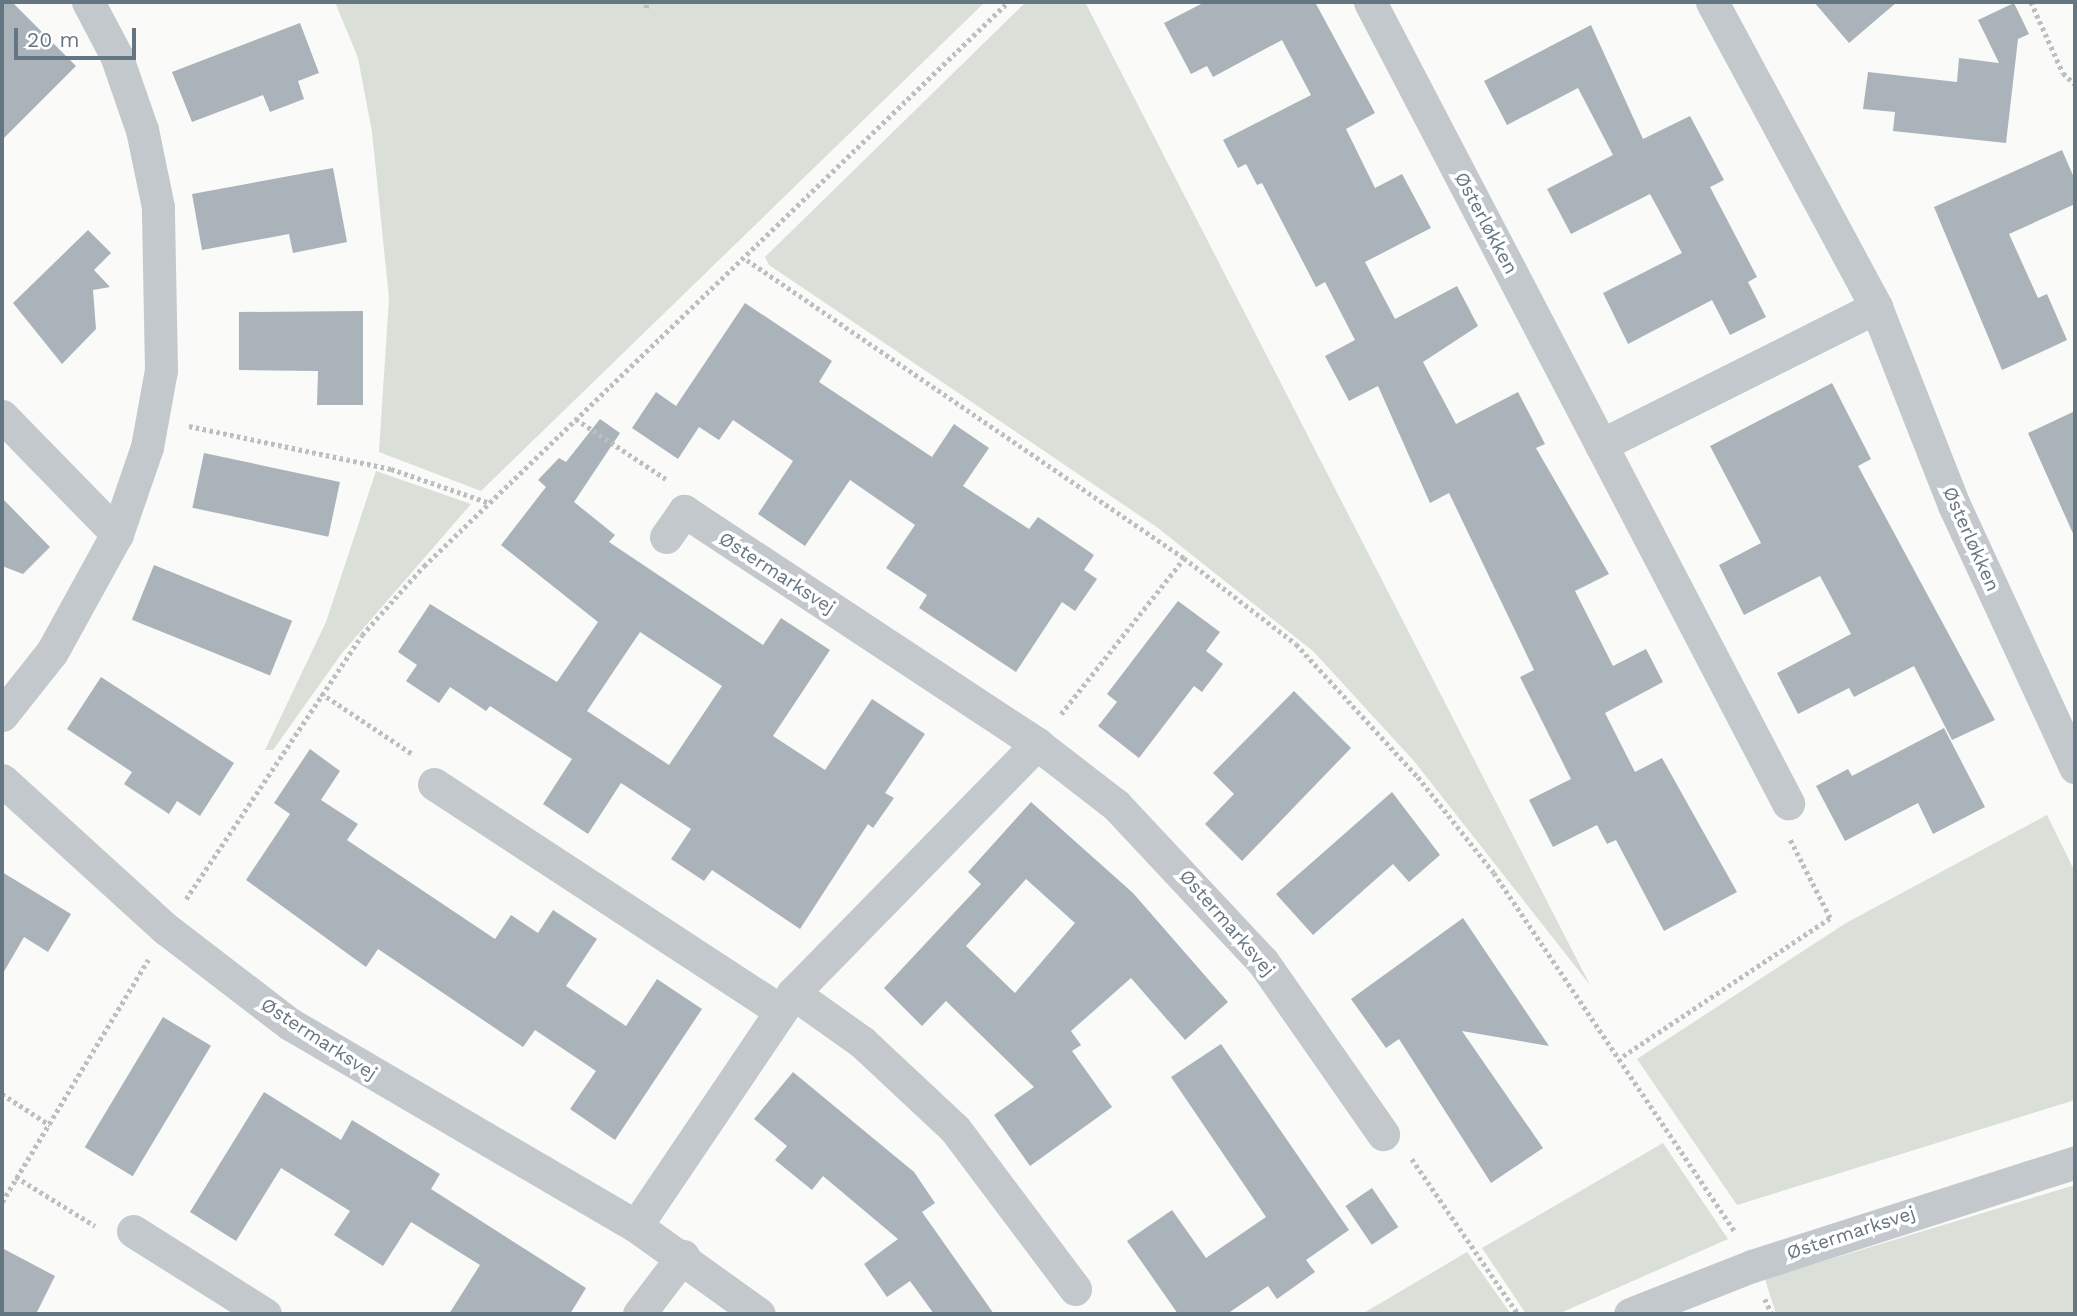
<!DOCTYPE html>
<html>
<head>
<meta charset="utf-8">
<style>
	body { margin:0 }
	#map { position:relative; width:2077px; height:1316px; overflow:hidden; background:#fafaf8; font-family:"Work Sans",sans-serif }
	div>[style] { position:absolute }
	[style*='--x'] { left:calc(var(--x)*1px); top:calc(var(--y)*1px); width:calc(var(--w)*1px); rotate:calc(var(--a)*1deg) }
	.green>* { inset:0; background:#dadfd7 }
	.building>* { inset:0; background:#aab3b9; transform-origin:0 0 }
	.path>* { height:4.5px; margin-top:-2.25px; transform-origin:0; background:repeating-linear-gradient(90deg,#bbbfc2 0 3.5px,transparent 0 7px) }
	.street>* { height:33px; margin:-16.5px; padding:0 16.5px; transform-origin:16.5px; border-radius:16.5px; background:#c3c8cc }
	span { translate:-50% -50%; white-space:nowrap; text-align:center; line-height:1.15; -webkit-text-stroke:7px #fff; paint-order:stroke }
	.street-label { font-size:19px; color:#657683 }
	.frame { position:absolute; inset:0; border:4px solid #657683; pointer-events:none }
	.scale { position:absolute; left:14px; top:28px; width:122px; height:32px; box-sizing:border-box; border:4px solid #657683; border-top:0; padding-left:9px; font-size:21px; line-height:24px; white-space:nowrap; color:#657683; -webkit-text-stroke:5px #fff; paint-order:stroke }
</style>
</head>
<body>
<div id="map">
	<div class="green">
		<i style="clip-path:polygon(335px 2px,985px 2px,481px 491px,379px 452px,389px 298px,372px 132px,358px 58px)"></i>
		<i style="clip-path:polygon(1026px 2px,1085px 2px,1590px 985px,1414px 761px,1313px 651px,1158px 528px,769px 265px,765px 257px)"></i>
		<i style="clip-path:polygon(376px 471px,471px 504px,342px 653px,273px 750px,265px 750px,326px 622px)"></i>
		<i style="clip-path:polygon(2047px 815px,2075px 872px,2075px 1100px,1737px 1205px,1637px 1059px,1846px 923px)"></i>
		<i style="clip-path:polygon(1663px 1143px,1728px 1239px,1558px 1314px,1526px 1314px,1482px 1248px)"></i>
		<i style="clip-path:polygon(2075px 1185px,2075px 1314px,1776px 1314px,1765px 1279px)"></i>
		<i style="clip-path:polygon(1467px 1252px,1511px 1314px,1362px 1314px)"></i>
	</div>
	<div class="building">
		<i style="clip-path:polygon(2px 2px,12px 2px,76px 66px,2px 140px)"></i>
		<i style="clip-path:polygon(1205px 2px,1315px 2px,1375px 113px,1346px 129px,1375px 188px,1402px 174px,1431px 228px,1365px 262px,1395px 319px,1457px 286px,1478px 326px,1423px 362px,1456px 424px,1518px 392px,1545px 444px,1536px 448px,1609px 574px,1575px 591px,1613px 666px,1646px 649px,1663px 682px,1605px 713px,1635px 772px,1662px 758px,1737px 892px,1664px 931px,1616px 840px,1607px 844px,1597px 825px,1553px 847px,1529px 800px,1571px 779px,1520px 677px,1534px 670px,1449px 493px,1430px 503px,1378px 386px,1349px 401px,1325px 356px,1355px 340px,1325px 282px,1316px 287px,1262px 183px,1257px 185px,1246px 164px,1238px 168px,1223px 140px,1311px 95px,1282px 40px,1213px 77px,1207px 66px,1191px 74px,1164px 23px)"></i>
		<i style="clip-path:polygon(1814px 2px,1897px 2px,1849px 43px)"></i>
		<i style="clip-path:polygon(2014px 3px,2029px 34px,2018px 39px,2006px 143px,1893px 131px,1895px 112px,1863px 109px,1868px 72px,1957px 82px,1959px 58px,1999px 63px,1978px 20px)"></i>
		<i style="clip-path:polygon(300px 23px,319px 73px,298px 81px,304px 99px,270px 112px,263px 95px,192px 122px,172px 72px)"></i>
		<i style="clip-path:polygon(1591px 25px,1643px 139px,1690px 116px,1724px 180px,1710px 187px,1757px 277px,1748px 282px,1766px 317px,1730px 335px,1712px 300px,1628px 344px,1603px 293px,1682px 253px,1650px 194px,1571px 234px,1547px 189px,1613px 155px,1578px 88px,1507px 125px,1484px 81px)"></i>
		<i style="clip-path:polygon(2062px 150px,2075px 180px,2075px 204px,2009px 234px,2038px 298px,2047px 294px,2067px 340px,2002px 370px,1934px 207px)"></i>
		<i style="clip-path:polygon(333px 168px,347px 242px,293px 253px,289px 234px,202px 250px,192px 194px)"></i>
		<i style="clip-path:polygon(88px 230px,111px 253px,94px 270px,110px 287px,93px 290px,96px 329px,62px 364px,13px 303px)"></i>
		<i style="clip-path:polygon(745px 303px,832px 361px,819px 382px,932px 457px,954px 424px,989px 448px,963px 486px,1029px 529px,1038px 517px,1094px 555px,1084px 570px,1097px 579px,1075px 611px,1062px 602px,1016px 672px,919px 608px,927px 595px,886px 568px,915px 525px,850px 480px,805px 546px,758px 514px,793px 461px,733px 420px,719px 440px,699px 427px,678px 459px,632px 428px,656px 392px,676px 406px)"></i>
		<i style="clip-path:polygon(363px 311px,363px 405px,317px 405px,318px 371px,239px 370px,239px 312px)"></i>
		<i style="clip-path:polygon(1832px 383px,1871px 459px,1858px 466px,1995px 720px,1952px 740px,1914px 666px,1854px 697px,1849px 688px,1798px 714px,1777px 673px,1851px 634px,1820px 576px,1744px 615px,1719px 565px,1761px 543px,1710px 446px)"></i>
		<i style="clip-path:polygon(2075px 411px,2075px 538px,2028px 433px)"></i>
		<i style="clip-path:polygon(evenodd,600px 419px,620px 433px,574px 502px,615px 535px,609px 542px,763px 645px,781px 618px,830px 650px,773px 736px,825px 770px,872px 699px,925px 734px,885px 793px,894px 798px,873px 828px,868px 824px,800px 929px,712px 870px,704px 881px,671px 859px,691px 829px,621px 783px,588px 834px,543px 804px,572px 759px,490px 706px,486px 711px,450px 687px,439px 703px,406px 681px,417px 665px,398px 652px,430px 604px,557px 682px,598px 622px,501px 545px,546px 487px,538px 480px,559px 458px,566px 462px,600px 419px,640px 632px,722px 686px,669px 765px,587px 711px,640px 632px)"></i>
		<i style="left:204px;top:453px;width:139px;height:56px;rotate:12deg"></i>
		<i style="clip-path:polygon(2px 498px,50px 547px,23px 574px,2px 566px)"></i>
		<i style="left:154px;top:565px;width:149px;height:59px;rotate:22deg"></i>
		<i style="clip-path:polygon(1178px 601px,1220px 632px,1206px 651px,1223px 664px,1202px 692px,1194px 686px,1139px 758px,1098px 726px,1117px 702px,1107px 694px)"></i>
		<i style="clip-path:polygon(101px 677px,234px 763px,200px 816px,177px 801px,169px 814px,124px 784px,132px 772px,67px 729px)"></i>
		<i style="clip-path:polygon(1294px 691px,1351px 748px,1242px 861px,1205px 824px,1234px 794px,1213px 773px)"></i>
		<i style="clip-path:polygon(1944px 728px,1985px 807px,1933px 834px,1918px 803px,1845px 841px,1816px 786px,1848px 769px,1852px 776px)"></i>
		<i style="clip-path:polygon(310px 749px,340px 771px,321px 800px,358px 824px,347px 840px,495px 939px,511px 915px,538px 933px,553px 910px,597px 939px,566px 986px,626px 1026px,657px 979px,702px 1009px,615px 1140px,570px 1109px,596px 1071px,535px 1030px,523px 1047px,378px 949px,366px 967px,246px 880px,290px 814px,274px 803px)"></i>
		<i style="clip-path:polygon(1392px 792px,1440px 855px,1409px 882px,1393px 864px,1313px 935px,1276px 894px)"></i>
		<i style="clip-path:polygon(evenodd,1031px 802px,1133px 893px,1228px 1002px,1185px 1040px,1131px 978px,1071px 1031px,1081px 1045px,1072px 1051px,1112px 1107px,1030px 1166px,994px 1115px,1034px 1087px,946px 1001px,922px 1026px,884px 988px,981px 884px,968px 872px,1031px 802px,1026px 879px,1075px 923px,1015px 993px,966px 946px,1026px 879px)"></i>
		<i style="clip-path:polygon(2px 872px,71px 914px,48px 952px,24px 937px,2px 975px)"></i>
		<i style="clip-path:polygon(1463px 918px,1549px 1046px,1462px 1031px,1543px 1148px,1491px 1183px,1399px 1039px,1386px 1048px,1351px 999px)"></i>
		<i style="left:163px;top:1017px;width:56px;height:152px;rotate:31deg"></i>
		<i style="clip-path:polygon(1221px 1044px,1349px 1230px,1306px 1260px,1315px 1272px,1277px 1299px,1268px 1286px,1227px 1314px,1178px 1314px,1127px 1241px,1172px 1210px,1206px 1258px,1266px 1217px,1171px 1077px)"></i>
		<i style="clip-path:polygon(793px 1072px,914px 1172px,935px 1203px,922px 1212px,994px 1314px,934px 1314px,910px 1281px,887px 1297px,864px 1264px,898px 1239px,823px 1176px,812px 1190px,775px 1160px,787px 1146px,754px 1119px)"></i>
		<i style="clip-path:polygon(264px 1092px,341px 1140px,352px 1120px,440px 1174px,431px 1189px,586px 1288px,570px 1314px,449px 1314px,480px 1265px,411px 1222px,383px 1266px,334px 1235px,350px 1211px,281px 1168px,236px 1241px,190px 1212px)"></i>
		<i style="left:1372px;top:1188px;width:47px;height:32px;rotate:56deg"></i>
		<i style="clip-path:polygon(2px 1248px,55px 1276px,36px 1314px,2px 1314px)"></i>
	</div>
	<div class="path">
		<i style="--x:2031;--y:2;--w:78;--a:65.7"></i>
		<i style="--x:2063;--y:73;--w:16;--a:43"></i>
		<i style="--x:646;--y:8;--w:6;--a:-81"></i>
		<i style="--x:747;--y:260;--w:529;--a:34.29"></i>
		<i style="--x:1184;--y:558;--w:141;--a:37.5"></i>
		<i style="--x:1296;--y:644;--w:180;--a:47.5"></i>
		<i style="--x:1418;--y:777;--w:122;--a:51.6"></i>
		<i style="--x:1494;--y:873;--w:434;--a:56.1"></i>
		<i style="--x:576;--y:419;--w:108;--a:33.7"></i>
		<i style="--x:189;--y:426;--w:207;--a:12"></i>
		<i style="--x:391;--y:469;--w:105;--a:19"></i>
		<i style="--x:321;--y:693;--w:112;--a:33.7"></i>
		<i style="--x:1061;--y:714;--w:199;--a:-51.7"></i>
		<i style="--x:186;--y:899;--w:317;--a:-56.3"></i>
		<i style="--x:362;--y:635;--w:93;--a:-48.1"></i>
		<i style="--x:424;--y:566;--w:812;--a:-44"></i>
		<i style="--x:1623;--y:1056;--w:249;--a:-33.7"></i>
		<i style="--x:1830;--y:918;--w:90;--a:-117.1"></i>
		<i style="--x:2;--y:1094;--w:57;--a:32.9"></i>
		<i style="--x:1412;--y:1159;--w:188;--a:55.6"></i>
		<i style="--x:16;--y:1177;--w:93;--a:31.8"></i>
		<i style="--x:2;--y:1202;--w:283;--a:-58.9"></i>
		<i style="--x:1765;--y:1299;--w:17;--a:65"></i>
	</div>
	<div class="street">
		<i style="--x:1370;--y:2;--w:904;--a:62.44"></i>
		<i style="--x:1712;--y:2;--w:346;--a:61.7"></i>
		<i style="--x:1876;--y:307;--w:213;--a:68.5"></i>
		<i style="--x:1954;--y:505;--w:289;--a:65.2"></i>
		<i style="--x:2;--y:416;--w:165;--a:45.7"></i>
		<i style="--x:1601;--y:445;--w:308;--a:-26.6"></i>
		<i style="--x:666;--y:537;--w:32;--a:-55"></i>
		<i style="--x:684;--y:511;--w:423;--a:33.4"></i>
		<i style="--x:1037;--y:744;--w:100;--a:37.7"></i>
		<i style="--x:1116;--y:805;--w:215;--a:46.9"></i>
		<i style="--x:1263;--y:962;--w:210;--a:55.1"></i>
		<i style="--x:2;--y:715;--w:80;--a:-51.6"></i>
		<i style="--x:52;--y:652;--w:135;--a:-61.2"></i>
		<i style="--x:117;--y:534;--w:92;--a:-71"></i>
		<i style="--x:147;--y:447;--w:78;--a:-79.7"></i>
		<i style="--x:161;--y:370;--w:163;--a:-91.1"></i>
		<i style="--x:158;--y:207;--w:79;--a:-101.7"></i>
		<i style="--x:142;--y:130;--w:79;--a:-109.1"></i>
		<i style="--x:116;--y:55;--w:60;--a:-117.8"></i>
		<i style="--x:2;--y:780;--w:222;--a:42.3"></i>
		<i style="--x:166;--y:929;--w:156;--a:37.5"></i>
		<i style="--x:290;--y:1024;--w:401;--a:30.3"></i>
		<i style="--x:636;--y:1226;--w:151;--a:35.6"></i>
		<i style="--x:434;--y:784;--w:413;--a:33.2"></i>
		<i style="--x:793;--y:993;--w:85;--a:35.4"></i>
		<i style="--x:862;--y:1042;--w:127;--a:43.1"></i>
		<i style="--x:955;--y:1129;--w:200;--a:53.1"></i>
		<i style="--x:636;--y:1226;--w:281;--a:-56"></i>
		<i style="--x:793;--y:993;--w:349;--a:-45.6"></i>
		<i style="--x:133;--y:1231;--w:156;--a:32.2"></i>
		<i style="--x:639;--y:1314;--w:73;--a:-52.8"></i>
		<i style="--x:1630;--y:1314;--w:131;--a:-21.5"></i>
		<i style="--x:1752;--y:1266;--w:339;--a:-17.8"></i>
	</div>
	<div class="street-label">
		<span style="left:1486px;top:223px;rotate:62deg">Østerløkken</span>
		<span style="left:1971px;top:539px;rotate:66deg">Østerløkken</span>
		<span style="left:777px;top:573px;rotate:33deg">Østermarksvej</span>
		<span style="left:1227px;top:923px;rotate:49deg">Østermarksvej</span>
		<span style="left:319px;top:1039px;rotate:33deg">Østermarksvej</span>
		<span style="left:1851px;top:1233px;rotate:-18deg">Østermarksvej</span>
	</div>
	<div class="frame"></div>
	<div class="scale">20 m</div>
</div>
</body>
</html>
